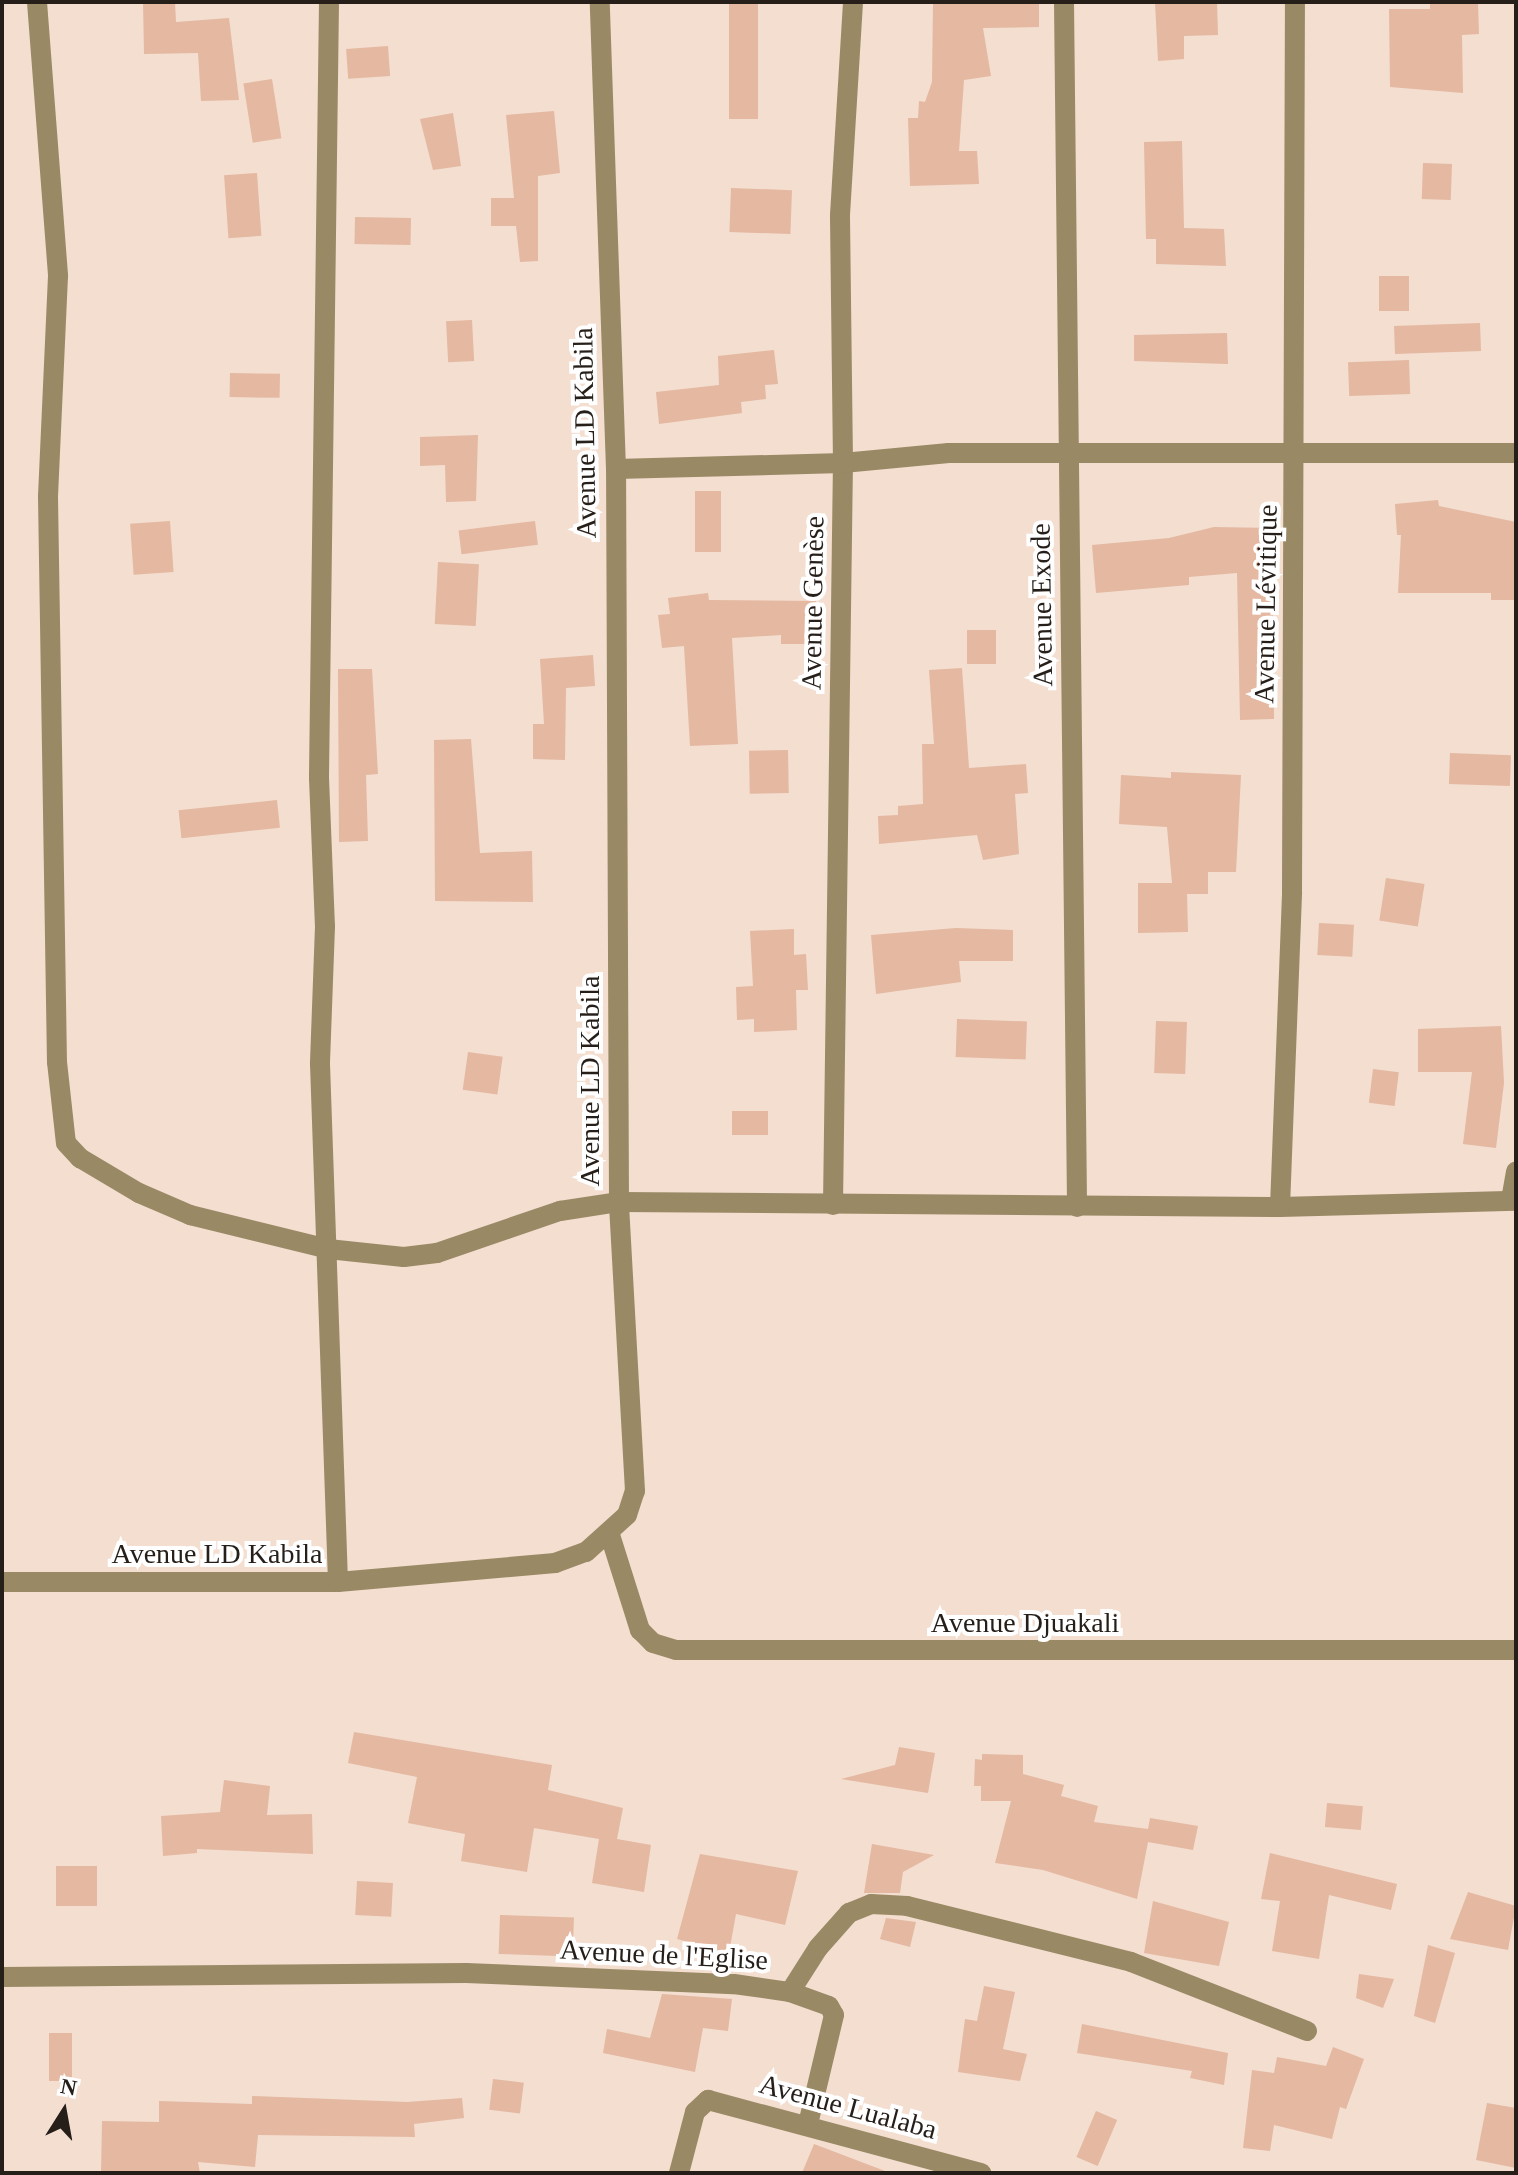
<!DOCTYPE html>
<html>
<head>
<meta charset="utf-8">
<style>
	body { margin:0 }
	#map { position:relative; width:1518px; height:2175px; overflow:hidden; background:#f3ded0; font-family:"Times New Roman",serif }
	div>[style] { position:absolute }
	[style*='--x'] { left:calc(var(--x)*1px); top:calc(var(--y)*1px); width:calc(var(--w)*1px); rotate:calc(var(--a)*1deg) }
	.building>* { inset:0; background:#e4b8a1; transform-origin:0 0 }
	.minor>* { height:20px; margin:-10px; padding:0 10px; transform-origin:10px; border-radius:10px; background:#9a8965 }
	span { translate:-50% -50%; white-space:nowrap; text-align:center; line-height:1.15; -webkit-text-stroke:8px #fff; paint-order:stroke }
	.street-label { font-size:28px; color:#251e19 }
	.frame { position:absolute; inset:0; border:4px solid #251e19; pointer-events:none }
	.north { position:absolute; left:24px; top:2071px; width:80px; height:80px; -webkit-text-stroke:6px #fff; paint-order:stroke; rotate:11deg; font-size:22px; font-weight:700; line-height:32px; text-align:center; color:#251e19 }
	.north::after { content:''; display:block; margin:auto; width:28px; height:36px; background:#251e19; clip-path:polygon(50% 0,100% 100%,50% 72%,0 100%) }
</style>
</head>
<body>
<div id="map">
	<div class="building">
		<i style="clip-path:polygon(143px 2px,175px 2px,176px 22px,229px 18px,239px 100px,201px 101px,198px 53px,144px 54px)"></i>
		<i style="left:729px;top:2px;width:29px;height:117px"></i>
		<i style="clip-path:polygon(933px 2px,1039px 2px,1039px 27px,983px 28px,991px 76px,964px 80px,959px 151px,977px 151px,979px 184px,910px 186px,908px 118px,918px 118px,919px 101px,925px 102px,932px 82px)"></i>
		<i style="clip-path:polygon(1155px 2px,1217px 2px,1218px 35px,1184px 36px,1184px 59px,1158px 61px)"></i>
		<i style="clip-path:polygon(1430px 2px,1478px 2px,1479px 34px,1462px 35px,1463px 93px,1390px 87px,1389px 9px,1430px 9px)"></i>
		<i style="left:388px;top:46px;width:30px;height:42px;rotate:86deg"></i>
		<i style="left:272px;top:79px;width:60px;height:29px;rotate:81deg"></i>
		<i style="clip-path:polygon(554px 111px,560px 173px,538px 176px,538px 261px,520px 262px,516px 226px,491px 226px,491px 198px,514px 198px,506px 115px)"></i>
		<i style="clip-path:polygon(453px 113px,461px 166px,433px 170px,420px 119px)"></i>
		<i style="clip-path:polygon(1182px 141px,1184px 228px,1224px 229px,1226px 266px,1156px 264px,1156px 239px,1146px 239px,1144px 142px)"></i>
		<i style="left:1423px;top:163px;width:29px;height:36px;rotate:2deg"></i>
		<i style="left:257px;top:173px;width:63px;height:33px;rotate:86deg"></i>
		<i style="left:731px;top:188px;width:61px;height:44px;rotate:2deg"></i>
		<i style="left:355px;top:217px;width:56px;height:27px;rotate:1deg"></i>
		<i style="left:1379px;top:276px;width:30px;height:35px"></i>
		<i style="left:472px;top:320px;width:41px;height:26px;rotate:87deg"></i>
		<i style="left:1480px;top:323px;width:28px;height:86px;rotate:88deg"></i>
		<i style="clip-path:polygon(1227px 333px,1228px 364px,1134px 361px,1134px 335px)"></i>
		<i style="clip-path:polygon(774px 350px,778px 384px,765px 385px,766px 399px,741px 402px,742px 413px,659px 424px,656px 392px,719px 385px,718px 356px)"></i>
		<i style="left:1409px;top:360px;width:34px;height:61px;rotate:88deg"></i>
		<i style="left:230px;top:373px;width:50px;height:24px;rotate:1deg"></i>
		<i style="clip-path:polygon(478px 435px,476px 501px,446px 502px,445px 465px,420px 466px,420px 437px)"></i>
		<i style="left:695px;top:491px;width:26px;height:61px"></i>
		<i style="clip-path:polygon(1438px 500px,1439px 506px,1516px 522px,1516px 600px,1491px 600px,1491px 593px,1398px 593px,1401px 535px,1397px 535px,1395px 504px)"></i>
		<i style="left:170px;top:521px;width:51px;height:40px;rotate:86deg"></i>
		<i style="left:535px;top:521px;width:24px;height:77px;rotate:83deg"></i>
		<i style="clip-path:polygon(1214px 527px,1272px 528px,1274px 719px,1240px 720px,1237px 573px,1189px 577px,1189px 585px,1096px 593px,1092px 545px,1169px 538px)"></i>
		<i style="left:438px;top:562px;width:41px;height:62px;rotate:3deg"></i>
		<i style="clip-path:polygon(708px 593px,709px 600px,816px 601px,817px 644px,781px 644px,781px 635px,732px 638px,738px 744px,690px 746px,684px 646px,662px 648px,658px 615px,670px 614px,668px 598px)"></i>
		<i style="left:996px;top:630px;width:34px;height:29px;rotate:90deg"></i>
		<i style="clip-path:polygon(593px 655px,595px 686px,566px 688px,565px 760px,533px 759px,533px 724px,544px 724px,540px 659px)"></i>
		<i style="clip-path:polygon(962px 668px,969px 768px,1026px 764px,1028px 793px,1015px 794px,1019px 854px,983px 860px,977px 835px,879px 844px,878px 816px,898px 815px,898px 806px,923px 804px,922px 744px,934px 744px,929px 670px)"></i>
		<i style="clip-path:polygon(338px 669px,372px 669px,378px 774px,366px 775px,368px 841px,339px 842px)"></i>
		<i style="clip-path:polygon(471px 739px,480px 853px,532px 851px,533px 902px,435px 901px,434px 740px)"></i>
		<i style="left:788px;top:750px;width:43px;height:39px;rotate:89deg"></i>
		<i style="left:1450px;top:753px;width:61px;height:31px;rotate:2deg"></i>
		<i style="clip-path:polygon(1171px 772px,1241px 775px,1236px 872px,1208px 872px,1208px 894px,1187px 894px,1188px 932px,1138px 933px,1138px 883px,1172px 883px,1167px 827px,1119px 824px,1121px 775px,1171px 778px)"></i>
		<i style="left:277px;top:800px;width:28px;height:99px;rotate:84deg"></i>
		<i style="left:1386px;top:878px;width:39px;height:43px;rotate:9deg"></i>
		<i style="left:1319px;top:923px;width:35px;height:32px;rotate:3deg"></i>
		<i style="clip-path:polygon(956px 928px,1013px 930px,1013px 961px,959px 961px,961px 982px,876px 994px,871px 935px)"></i>
		<i style="clip-path:polygon(794px 929px,794px 955px,806px 954px,808px 990px,796px 990px,797px 1030px,754px 1032px,754px 1019px,737px 1020px,736px 987px,753px 986px,750px 931px)"></i>
		<i style="left:957px;top:1019px;width:70px;height:38px;rotate:2deg"></i>
		<i style="left:1156px;top:1021px;width:31px;height:52px;rotate:2deg"></i>
		<i style="clip-path:polygon(1501px 1026px,1504px 1083px,1496px 1148px,1463px 1144px,1472px 1072px,1418px 1072px,1418px 1029px)"></i>
		<i style="left:468px;top:1052px;width:35px;height:38px;rotate:8deg"></i>
		<i style="left:1373px;top:1069px;width:26px;height:34px;rotate:7deg"></i>
		<i style="left:732px;top:1111px;width:36px;height:24px"></i>
		<i style="clip-path:polygon(354px 1732px,552px 1765px,548px 1790px,623px 1808px,617px 1839px,651px 1845px,644px 1892px,592px 1883px,599px 1839px,534px 1828px,527px 1872px,461px 1861px,465px 1834px,408px 1823px,417px 1777px,348px 1763px)"></i>
		<i style="clip-path:polygon(899px 1747px,935px 1753px,928px 1793px,841px 1779px,895px 1765px)"></i>
		<i style="clip-path:polygon(982px 1754px,1023px 1755px,1023px 1774px,1064px 1785px,1061px 1796px,1098px 1806px,1094px 1822px,1148px 1829px,1150px 1818px,1198px 1826px,1193px 1850px,1148px 1842px,1137px 1899px,1043px 1870px,995px 1863px,1011px 1801px,981px 1801px,981px 1786px,974px 1786px,975px 1759px,982px 1760px)"></i>
		<i style="clip-path:polygon(224px 1780px,270px 1786px,267px 1815px,312px 1814px,313px 1854px,197px 1849px,197px 1853px,163px 1856px,161px 1816px,220px 1812px)"></i>
		<i style="left:1327px;top:1803px;width:36px;height:24px;rotate:5deg"></i>
		<i style="clip-path:polygon(872px 1844px,934px 1855px,903px 1872px,900px 1893px,864px 1893px)"></i>
		<i style="clip-path:polygon(1270px 1853px,1397px 1884px,1391px 1910px,1329px 1895px,1319px 1959px,1272px 1951px,1280px 1901px,1261px 1899px)"></i>
		<i style="clip-path:polygon(700px 1854px,798px 1871px,785px 1925px,736px 1914px,729px 1953px,677px 1939px)"></i>
		<i style="left:56px;top:1866px;width:41px;height:40px"></i>
		<i style="left:357px;top:1881px;width:36px;height:34px;rotate:3deg"></i>
		<i style="clip-path:polygon(1468px 1892px,1516px 1906px,1508px 1950px,1450px 1939px)"></i>
		<i style="clip-path:polygon(1153px 1901px,1229px 1922px,1219px 1966px,1144px 1953px)"></i>
		<i style="left:500px;top:1915px;width:74px;height:39px;rotate:2deg"></i>
		<i style="clip-path:polygon(886px 1918px,916px 1922px,910px 1947px,880px 1939px)"></i>
		<i style="clip-path:polygon(1428px 1945px,1455px 1953px,1435px 2023px,1414px 2016px)"></i>
		<i style="clip-path:polygon(1359px 1974px,1394px 1979px,1383px 2008px,1356px 1998px)"></i>
		<i style="clip-path:polygon(984px 1986px,1015px 1992px,1003px 2049px,1027px 2054px,1020px 2081px,958px 2072px,965px 2019px,977px 2021px)"></i>
		<i style="clip-path:polygon(662px 1994px,732px 1999px,728px 2031px,703px 2028px,695px 2072px,603px 2053px,607px 2029px,650px 2038px)"></i>
		<i style="clip-path:polygon(1082px 2024px,1228px 2053px,1224px 2085px,1190px 2078px,1192px 2071px,1077px 2053px)"></i>
		<i style="left:49px;top:2033px;width:23px;height:48px"></i>
		<i style="clip-path:polygon(1333px 2047px,1364px 2059px,1346px 2109px,1340px 2107px,1332px 2139px,1274px 2125px,1270px 2151px,1243px 2148px,1252px 2070px,1274px 2073px,1277px 2057px,1326px 2066px)"></i>
		<i style="left:493px;top:2079px;width:31px;height:31px;rotate:7deg"></i>
		<i style="clip-path:polygon(252px 2096px,407px 2102px,462px 2098px,464px 2118px,414px 2124px,415px 2137px,258px 2135px,255px 2167px,198px 2162px,200px 2173px,101px 2173px,102px 2121px,159px 2122px,159px 2101px,252px 2104px)"></i>
		<i style="clip-path:polygon(1487px 2103px,1516px 2108px,1516px 2168px,1476px 2160px)"></i>
		<i style="left:1096px;top:2111px;width:23px;height:50px;rotate:23deg"></i>
		<i style="clip-path:polygon(814px 2144px,885px 2171px,884px 2173px,802px 2173px)"></i>
	</div>
	<div class="minor">
		<i style="--x:37;--y:2;--w:275;--a:85.6"></i>
		<i style="--x:58;--y:276;--w:221;--a:92.6"></i>
		<i style="--x:48;--y:497;--w:565;--a:89.09"></i>
		<i style="--x:57;--y:1062;--w:81;--a:83.7"></i>
		<i style="--x:66;--y:1143;--w:21;--a:47"></i>
		<i style="--x:80;--y:1158;--w:69;--a:30.7"></i>
		<i style="--x:139;--y:1193;--w:56;--a:23.3"></i>
		<i style="--x:190;--y:1215;--w:142;--a:13.8"></i>
		<i style="--x:328;--y:1249;--w:76;--a:6"></i>
		<i style="--x:404;--y:1257;--w:33;--a:-7"></i>
		<i style="--x:437;--y:1253;--w:130;--a:-18.9"></i>
		<i style="--x:560;--y:1211;--w:60;--a:-8.7"></i>
		<i style="--x:619;--y:1202;--w:661;--a:0.43"></i>
		<i style="--x:1280;--y:1207;--w:236;--a:-1.5"></i>
		<i style="--x:329;--y:2;--w:776;--a:90.74"></i>
		<i style="--x:319;--y:778;--w:148;--a:87.7"></i>
		<i style="--x:325;--y:926;--w:138;--a:92.1"></i>
		<i style="--x:320;--y:1064;--w:518;--a:88.01"></i>
		<i style="--x:1064;--y:2;--w:1205;--a:89.38"></i>
		<i style="--x:616;--y:469;--w:227;--a:-1.5"></i>
		<i style="--x:843;--y:463;--w:106;--a:-5.4"></i>
		<i style="--x:949;--y:453;--w:567;--a:0"></i>
		<i style="--x:1511;--y:1200;--w:29;--a:-80"></i>
		<i style="--x:833;--y:1205;--w:742;--a:-89.23"></i>
		<i style="--x:843;--y:463;--w:248;--a:-90.7"></i>
		<i style="--x:840;--y:215;--w:213;--a:-86.5"></i>
		<i style="--x:1280;--y:1207;--w:315;--a:-87.8"></i>
		<i style="--x:1292;--y:892;--w:890;--a:-89.81"></i>
		<i style="--x:610;--y:1535;--w:100;--a:72.5"></i>
		<i style="--x:640;--y:1630;--w:18;--a:45"></i>
		<i style="--x:653;--y:1643;--w:24;--a:17"></i>
		<i style="--x:676;--y:1650;--w:840;--a:0"></i>
		<i style="--x:2;--y:1582;--w:336;--a:0"></i>
		<i style="--x:338;--y:1582;--w:218;--a:-5"></i>
		<i style="--x:555;--y:1563;--w:33;--a:-20"></i>
		<i style="--x:586;--y:1552;--w:55;--a:-42.1"></i>
		<i style="--x:627;--y:1515;--w:25;--a:-72"></i>
		<i style="--x:635;--y:1491;--w:289;--a:-93.2"></i>
		<i style="--x:619;--y:1202;--w:733;--a:-90.23"></i>
		<i style="--x:616;--y:469;--w:467;--a:-92"></i>
		<i style="--x:2;--y:1977;--w:464;--a:-0.5"></i>
		<i style="--x:466;--y:1973;--w:268;--a:2.4"></i>
		<i style="--x:734;--y:1984;--w:57;--a:8.1"></i>
		<i style="--x:790;--y:1992;--w:41;--a:19.7"></i>
		<i style="--x:829;--y:2006;--w:10;--a:61"></i>
		<i style="--x:834;--y:2015;--w:112;--a:103.4"></i>
		<i style="--x:790;--y:1992;--w:52;--a:-57.5"></i>
		<i style="--x:818;--y:1948;--w:47;--a:-48.5"></i>
		<i style="--x:849;--y:1913;--w:24;--a:-22"></i>
		<i style="--x:871;--y:1904;--w:36;--a:3"></i>
		<i style="--x:907;--y:1906;--w:231;--a:14"></i>
		<i style="--x:1131;--y:1962;--w:189;--a:21.4"></i>
		<i style="--x:679;--y:2173;--w:63;--a:-75.3"></i>
		<i style="--x:695;--y:2112;--w:18;--a:-43"></i>
		<i style="--x:708;--y:2100;--w:283;--a:15"></i>
	</div>
	<div class="street-label">
		<span style="left:585px;top:433px;rotate:-91deg">Avenue LD Kabila</span>
		<span style="left:813px;top:603px;rotate:-89deg">Avenue Genèse</span>
		<span style="left:1266px;top:604px;rotate:-89deg">Avenue Lévitique</span>
		<span style="left:1042px;top:605px;rotate:-91deg">Avenue Exode</span>
		<span style="left:590px;top:1081px;rotate:-90deg">Avenue LD Kabila</span>
		<span style="left:217px;top:1554px">Avenue LD Kabila</span>
		<span style="left:1025px;top:1623px">Avenue Djuakali</span>
		<span style="left:664px;top:1955px;rotate:3deg">Avenue de l'Eglise</span>
		<span style="left:848px;top:2107px;rotate:15deg">Avenue Lualaba</span>
	</div>
	<div class="frame"></div>
	<div class="north">N</div>
</div>
</body>
</html>
